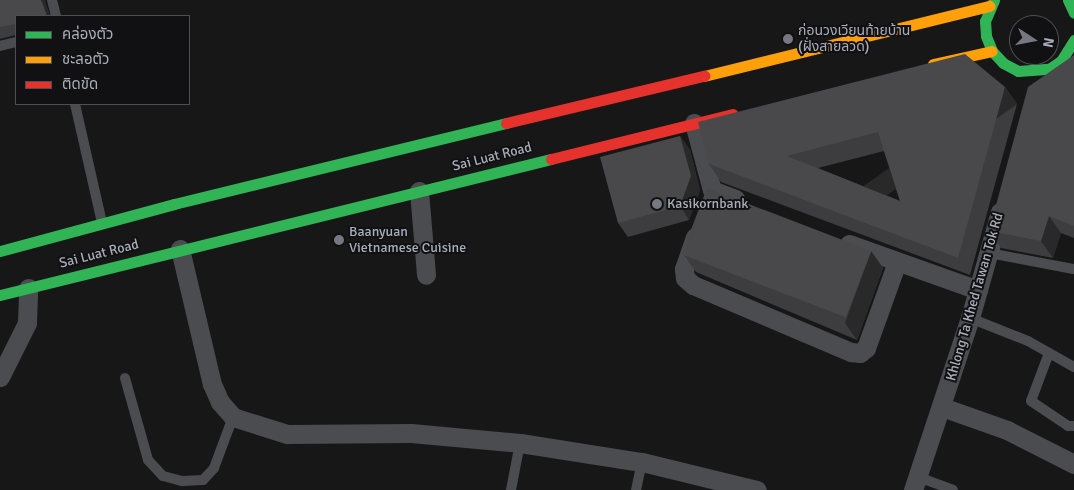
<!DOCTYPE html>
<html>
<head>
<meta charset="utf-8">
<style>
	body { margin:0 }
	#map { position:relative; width:1074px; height:490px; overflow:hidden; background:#171717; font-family:Signika,"Noto Sans Thai",sans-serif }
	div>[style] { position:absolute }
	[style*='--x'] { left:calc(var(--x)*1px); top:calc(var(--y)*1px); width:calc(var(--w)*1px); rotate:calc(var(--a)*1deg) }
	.lane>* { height:10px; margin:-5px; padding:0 5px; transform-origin:5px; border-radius:5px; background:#4b4c50 }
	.street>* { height:19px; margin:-9.5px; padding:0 9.5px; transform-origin:9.5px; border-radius:9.5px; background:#4b4c50 }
	.fast>* { height:11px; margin:-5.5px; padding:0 5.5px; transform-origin:5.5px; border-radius:5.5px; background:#30b455 }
	.slow>* { height:11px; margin:-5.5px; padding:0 5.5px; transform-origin:5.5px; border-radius:5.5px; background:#ff9f0a }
	.jam>* { height:11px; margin:-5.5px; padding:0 5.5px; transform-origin:5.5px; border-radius:5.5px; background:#e5322d }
	.wall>* { inset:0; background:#3d3d3f }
	.shaded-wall>* { inset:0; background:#29292a; transform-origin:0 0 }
	.building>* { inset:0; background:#49494c; transform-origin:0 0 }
	.dots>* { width:14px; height:14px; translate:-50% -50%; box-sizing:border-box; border:2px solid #111113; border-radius:50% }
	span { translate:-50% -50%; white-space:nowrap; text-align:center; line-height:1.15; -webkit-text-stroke:4px #111113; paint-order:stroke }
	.poi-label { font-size:14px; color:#a8adb8 }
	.left { translate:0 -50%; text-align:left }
	.street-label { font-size:14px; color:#a8adb8 }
	.legend { position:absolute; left:15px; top:15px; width:175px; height:90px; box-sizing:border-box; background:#111113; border:1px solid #4d4f55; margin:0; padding:6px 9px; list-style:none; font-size:15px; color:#a8adb8 }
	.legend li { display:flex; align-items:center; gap:10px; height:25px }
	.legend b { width:25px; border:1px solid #4d4f55 }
	.north { position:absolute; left:1009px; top:15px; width:50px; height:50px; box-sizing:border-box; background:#111113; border:1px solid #4d4f55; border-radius:50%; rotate:101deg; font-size:14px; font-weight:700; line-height:20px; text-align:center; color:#a8adb8 }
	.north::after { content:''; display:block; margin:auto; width:18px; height:22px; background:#757880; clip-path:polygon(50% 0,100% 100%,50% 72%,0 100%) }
</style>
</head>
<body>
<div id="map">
	<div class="lane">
		<i style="--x:52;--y:0;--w:16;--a:76"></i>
		<i style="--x:0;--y:46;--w:16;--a:-14"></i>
		<i style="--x:75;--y:104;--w:122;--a:77.2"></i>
		<i style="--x:989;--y:253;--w:86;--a:10.7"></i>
		<i style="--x:970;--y:318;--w:62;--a:21.6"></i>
		<i style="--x:1028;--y:341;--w:53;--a:29.5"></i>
		<i style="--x:1049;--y:353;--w:51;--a:110.6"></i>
		<i style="--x:1031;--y:401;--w:45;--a:34"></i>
		<i style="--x:1068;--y:426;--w:6;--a:0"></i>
		<i style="--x:125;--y:378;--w:85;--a:74.3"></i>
		<i style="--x:148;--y:460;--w:22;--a:47"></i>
		<i style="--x:163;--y:476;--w:20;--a:15"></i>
		<i style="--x:182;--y:481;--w:21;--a:-3"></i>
		<i style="--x:203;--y:480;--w:16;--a:-47"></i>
		<i style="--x:214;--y:468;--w:54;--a:-69.6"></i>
		<i style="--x:918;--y:477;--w:37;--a:20"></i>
		<i style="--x:511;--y:490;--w:48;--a:-79.2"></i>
		<i style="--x:636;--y:490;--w:29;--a:-78"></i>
	</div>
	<div class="street">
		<i style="--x:694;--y:123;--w:69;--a:75"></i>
		<i style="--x:712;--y:190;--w:25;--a:21"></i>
		<i style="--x:419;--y:191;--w:84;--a:85.2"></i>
		<i style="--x:695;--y:237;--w:34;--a:109"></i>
		<i style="--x:684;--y:269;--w:9;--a:84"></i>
		<i style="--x:685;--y:278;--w:11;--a:41"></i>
		<i style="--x:693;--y:285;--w:172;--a:23"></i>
		<i style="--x:851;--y:352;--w:9;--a:6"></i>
		<i style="--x:860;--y:353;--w:8;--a:-40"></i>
		<i style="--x:866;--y:348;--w:91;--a:-70.2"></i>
		<i style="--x:849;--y:244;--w:137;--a:19.6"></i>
		<i style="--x:180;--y:249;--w:139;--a:76.7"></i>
		<i style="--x:212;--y:384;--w:20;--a:66"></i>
		<i style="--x:220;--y:402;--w:20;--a:49"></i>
		<i style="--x:233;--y:417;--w:57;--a:17.5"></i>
		<i style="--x:287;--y:434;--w:124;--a:-0.5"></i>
		<i style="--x:411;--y:433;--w:109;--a:5.2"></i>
		<i style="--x:520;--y:443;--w:123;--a:8.9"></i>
		<i style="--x:642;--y:462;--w:118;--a:13.7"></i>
		<i style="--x:0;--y:377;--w:60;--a:-63.4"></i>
		<i style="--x:27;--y:323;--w:35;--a:-88"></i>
		<i style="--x:942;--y:407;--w:69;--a:19.5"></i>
		<i style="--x:1007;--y:430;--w:75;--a:26.9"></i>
		<i style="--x:913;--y:490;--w:181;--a:-71.7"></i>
		<i style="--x:970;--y:318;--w:110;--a:-74.2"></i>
	</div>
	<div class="fast">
		<i style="--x:994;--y:0;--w:23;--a:113"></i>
		<i style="--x:985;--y:21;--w:15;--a:86"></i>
		<i style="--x:986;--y:36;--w:16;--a:68"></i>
		<i style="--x:992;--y:51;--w:16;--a:47"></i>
		<i style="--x:1003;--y:63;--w:17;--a:28"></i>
		<i style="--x:1018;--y:71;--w:31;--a:-4"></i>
		<i style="--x:1049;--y:69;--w:14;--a:-34"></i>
		<i style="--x:1061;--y:61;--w:25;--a:-58"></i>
		<i style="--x:1068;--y:0;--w:14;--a:65"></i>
		<i style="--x:0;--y:251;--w:180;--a:-15.1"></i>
		<i style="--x:174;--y:204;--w:342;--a:-13.7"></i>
		<i style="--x:0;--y:295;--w:568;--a:-13.86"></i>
	</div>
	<div class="slow">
		<i style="--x:933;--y:64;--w:60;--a:-12.4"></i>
		<i style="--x:704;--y:76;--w:294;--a:-13.8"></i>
	</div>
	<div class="jam">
		<i style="--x:506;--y:123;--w:204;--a:-13.4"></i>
		<i style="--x:551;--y:159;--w:187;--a:-13.9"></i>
	</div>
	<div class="wall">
		<i style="clip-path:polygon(0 0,45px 2px,50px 16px,16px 16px,16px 35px,0 39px)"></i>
		<i style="clip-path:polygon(1074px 55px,1074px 238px,1061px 233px,1053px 258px,1001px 248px,989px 231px)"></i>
		<i style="clip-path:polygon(evenodd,1005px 87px,1017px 104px,970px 275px,721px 182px,709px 164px,1005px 87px,884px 151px,900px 201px,818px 168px,884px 151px)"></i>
		<i style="clip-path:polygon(680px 136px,690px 150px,700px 190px,689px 220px,628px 237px,618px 223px)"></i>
		<i style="clip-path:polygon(871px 251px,883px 268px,857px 340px,696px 272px,684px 255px)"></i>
	</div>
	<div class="shaded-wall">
		<i style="clip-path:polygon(41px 0,46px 0,45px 2px,50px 16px,47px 16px)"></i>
		<i style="left:1005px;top:87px;width:21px;height:177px;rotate:55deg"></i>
		<i style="clip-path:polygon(680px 136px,690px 150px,700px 190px,689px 220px,680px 206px)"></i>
		<i style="clip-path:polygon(1049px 216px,1061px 233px,1053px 258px,1041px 241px)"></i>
		<i style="clip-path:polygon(871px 251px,883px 268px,857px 340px,845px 323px)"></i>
	</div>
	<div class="building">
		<i style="clip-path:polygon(0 0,41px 0,47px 16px,16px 16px,16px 24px,0 27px)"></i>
		<i style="clip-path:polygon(evenodd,965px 54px,1005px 87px,958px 258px,709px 164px,698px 122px,965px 54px,878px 132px,900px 201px,787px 156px,878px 132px)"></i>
		<i style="clip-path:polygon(1074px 55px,1074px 226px,1049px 216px,1041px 241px,989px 231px,1028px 87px)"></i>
		<i style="clip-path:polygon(680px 136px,691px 176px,680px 206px,618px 223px,600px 157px)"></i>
		<i style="left:707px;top:188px;width:176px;height:71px;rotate:21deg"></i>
	</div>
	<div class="dots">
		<i style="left:788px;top:39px;background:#757880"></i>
		<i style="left:657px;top:204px;background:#757880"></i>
		<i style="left:339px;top:240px;background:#757880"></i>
	</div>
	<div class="poi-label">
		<span class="left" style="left:798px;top:39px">ก่อนวงเวียนท้ายบ้าน<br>(ฝั่งสายลวด)</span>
		<span class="left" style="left:667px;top:204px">Kasikornbank</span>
		<span class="left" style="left:349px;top:240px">Baanyuan<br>Vietnamese Cuisine</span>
	</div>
	<div class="street-label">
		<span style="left:492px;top:157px;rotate:-14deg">Sai Luat Road</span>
		<span style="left:99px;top:254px;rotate:-14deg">Sai Luat Road</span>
		<span style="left:975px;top:297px;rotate:-74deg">Khlong Ta Khed Tawan Tok Rd</span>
	</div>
	<ul class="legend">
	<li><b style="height:6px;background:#30b455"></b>คล่องตัว</li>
	<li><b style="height:6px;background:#ff9f0a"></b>ชะลอตัว</li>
	<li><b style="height:6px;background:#e5322d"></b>ติดขัด</li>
	</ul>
	<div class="north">N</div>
</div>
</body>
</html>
